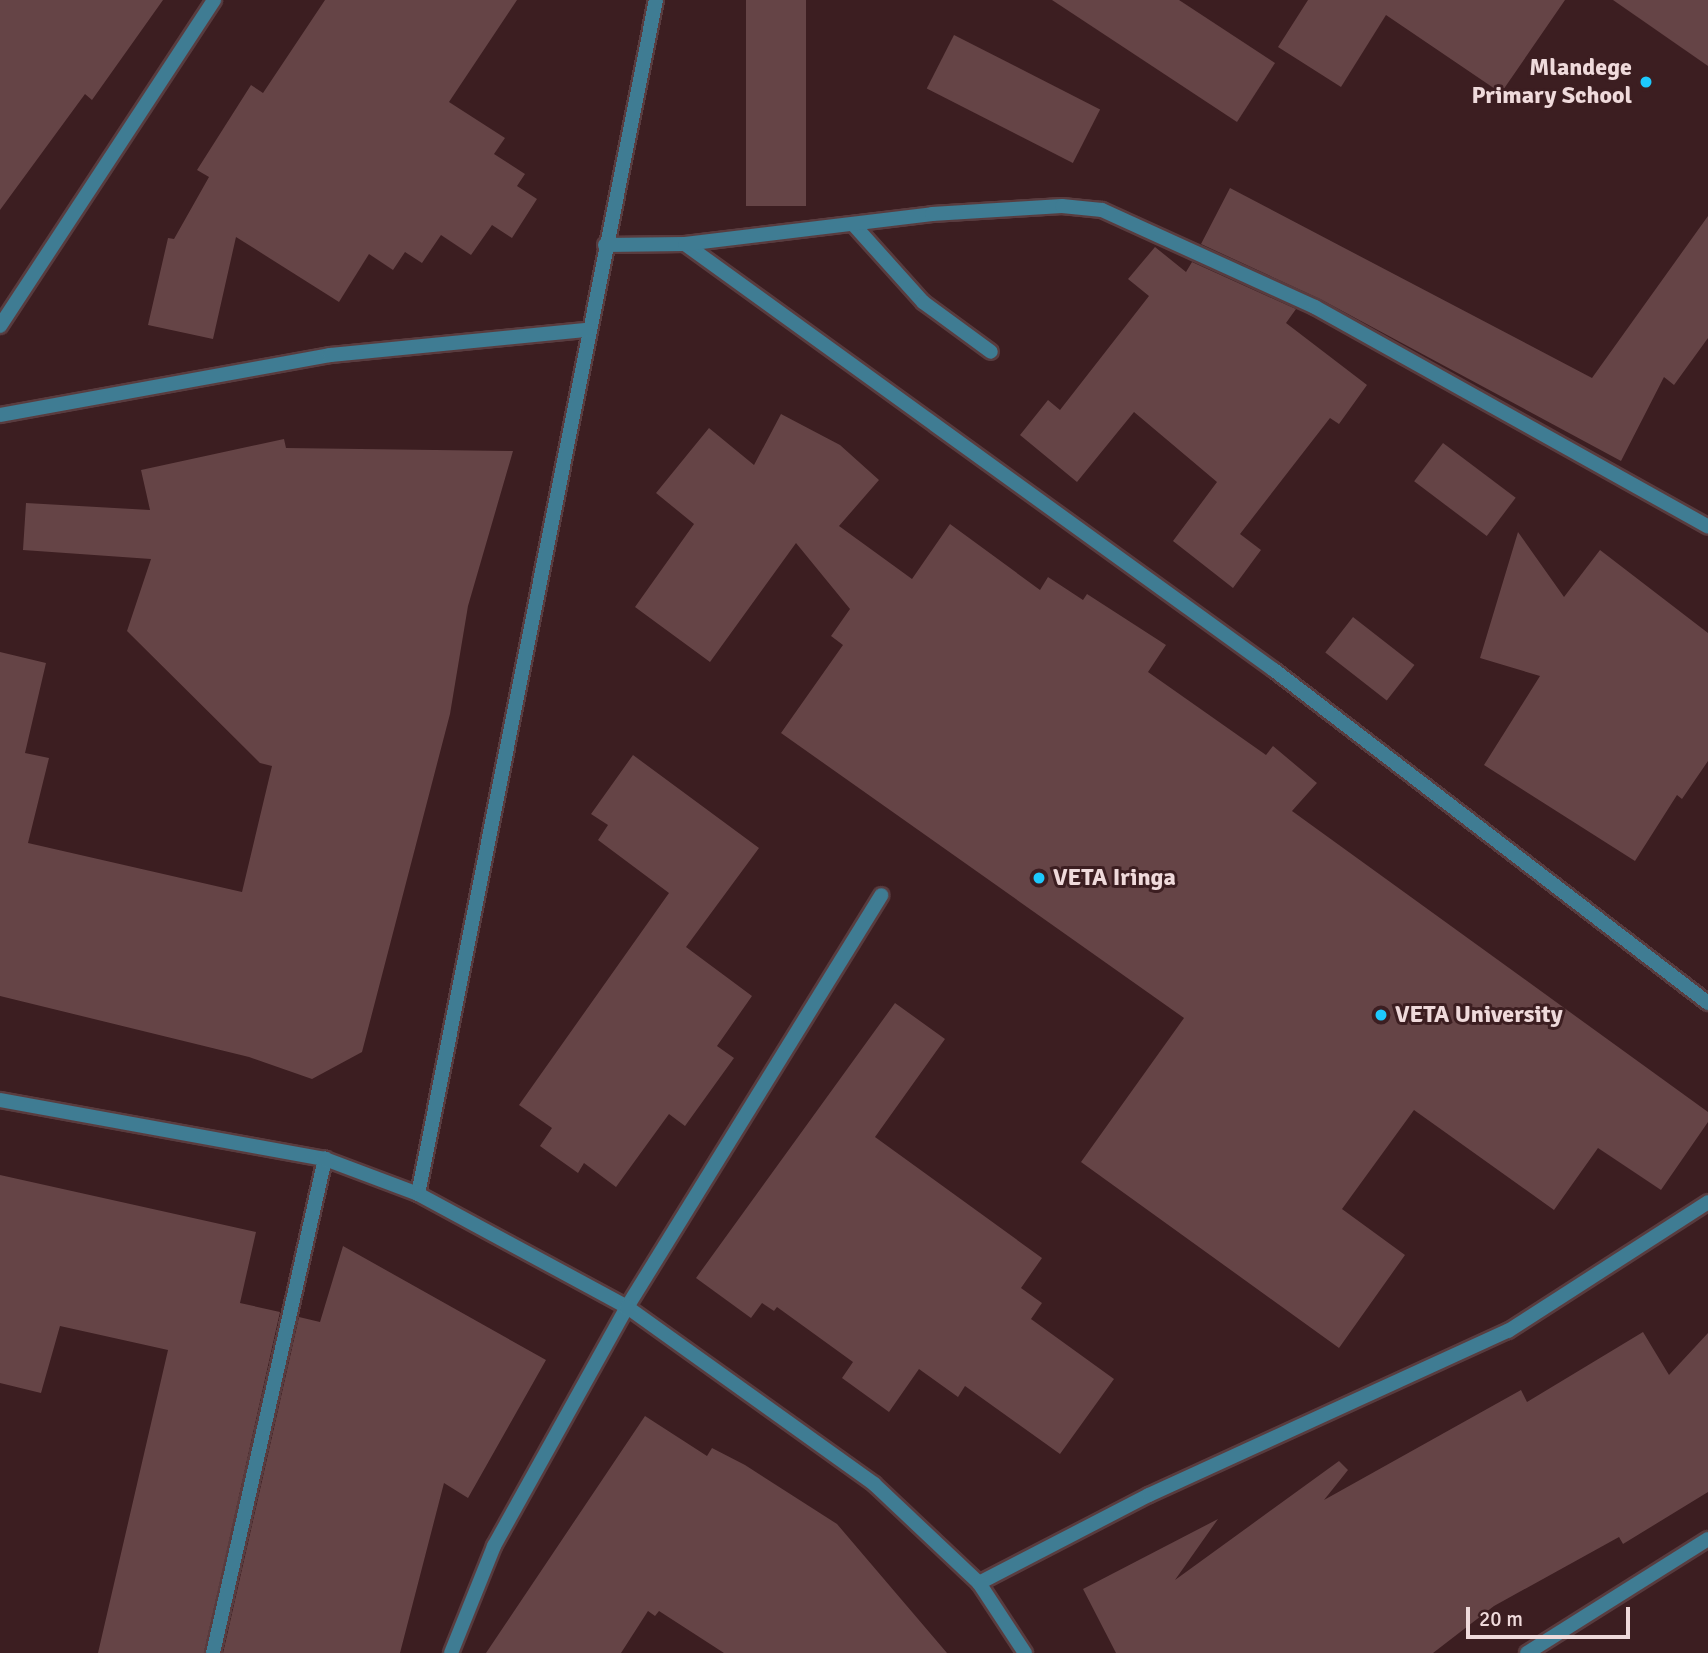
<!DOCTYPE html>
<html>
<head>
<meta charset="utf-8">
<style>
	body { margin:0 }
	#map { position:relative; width:1708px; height:1653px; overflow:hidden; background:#3c1e21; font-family:Signika,sans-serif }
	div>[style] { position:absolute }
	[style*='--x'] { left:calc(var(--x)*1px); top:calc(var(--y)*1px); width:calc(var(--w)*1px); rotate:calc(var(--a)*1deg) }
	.building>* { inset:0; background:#654446; transform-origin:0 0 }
	.roads { filter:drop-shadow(2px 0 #593c3f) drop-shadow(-2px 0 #593c3f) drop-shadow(0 2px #593c3f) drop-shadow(0 -2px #593c3f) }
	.service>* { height:14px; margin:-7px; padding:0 7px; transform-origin:7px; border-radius:7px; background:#3f7c93 }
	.minor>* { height:14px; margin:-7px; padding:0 7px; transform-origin:7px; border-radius:7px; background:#3f7c93 }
	.tertiary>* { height:14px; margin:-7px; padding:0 7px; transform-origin:7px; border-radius:7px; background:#3f7c93 }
	.dots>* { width:19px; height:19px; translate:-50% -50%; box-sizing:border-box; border:4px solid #3c1e21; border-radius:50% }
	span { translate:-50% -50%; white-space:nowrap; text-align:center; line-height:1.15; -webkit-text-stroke:6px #3c1e21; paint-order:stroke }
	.poi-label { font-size:24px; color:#efdadb; font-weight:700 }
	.right { translate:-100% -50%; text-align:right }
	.left { translate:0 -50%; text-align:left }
	.scale { position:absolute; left:1466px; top:1607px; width:164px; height:32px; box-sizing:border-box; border:4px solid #efdadb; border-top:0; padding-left:9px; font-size:21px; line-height:24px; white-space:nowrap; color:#efdadb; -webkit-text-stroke:5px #3c1e21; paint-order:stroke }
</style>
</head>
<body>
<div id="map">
	<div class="building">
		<i style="clip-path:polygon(0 0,163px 0,92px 100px,85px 94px,0 210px)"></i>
		<i style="clip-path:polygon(325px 0,517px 0,449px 102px,505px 138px,494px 154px,525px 174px,517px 186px,537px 199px,512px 238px,492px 225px,471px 255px,441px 235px,422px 263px,405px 252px,393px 270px,369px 254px,339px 302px,236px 237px,213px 339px,148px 325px,168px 238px,174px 239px,209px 177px,197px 170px,251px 85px,263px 93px)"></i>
		<i style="left:746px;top:0;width:60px;height:206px"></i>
		<i style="clip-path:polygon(1052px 0,1179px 0,1275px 63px,1237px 122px)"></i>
		<i style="clip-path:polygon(1308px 0,1565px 0,1501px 93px,1386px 15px,1341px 87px,1278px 47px)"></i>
		<i style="clip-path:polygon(1613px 0,1708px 0,1708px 66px)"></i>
		<i style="left:954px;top:35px;width:164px;height:60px;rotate:27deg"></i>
		<i style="clip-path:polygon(1230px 188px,1592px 378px,1708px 216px,1708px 338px,1674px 385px,1664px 377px,1621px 461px,1320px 299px,1201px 244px)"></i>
		<i style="clip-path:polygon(1155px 247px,1186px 272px,1192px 262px,1296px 309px,1286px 323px,1367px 385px,1339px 424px,1330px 418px,1240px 534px,1261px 550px,1233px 588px,1173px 541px,1217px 482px,1134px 412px,1077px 482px,1020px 435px,1048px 400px,1060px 410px,1149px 296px,1128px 279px)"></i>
		<i style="clip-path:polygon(781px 414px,840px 445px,879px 480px,839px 526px,912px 579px,950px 524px,1040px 590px,1048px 577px,1083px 600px,1087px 594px,1166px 645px,1148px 672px,1266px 755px,1273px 746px,1317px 783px,1292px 811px,1708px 1112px,1708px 1122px,1661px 1190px,1598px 1148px,1554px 1210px,1414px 1110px,1342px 1209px,1405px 1255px,1339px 1348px,1081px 1162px,1184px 1018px,781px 733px,843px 645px,831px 636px,850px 609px,796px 543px,710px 662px,635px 607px,694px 524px,656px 493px,709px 428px,754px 465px)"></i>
		<i style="clip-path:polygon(284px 439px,286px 448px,513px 451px,468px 606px,450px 714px,362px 1052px,312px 1079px,249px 1057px,0 996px,0 652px,46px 663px,25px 753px,49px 758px,28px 843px,242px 892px,272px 766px,260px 763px,127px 631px,151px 559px,23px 550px,26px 503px,150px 510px,141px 470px)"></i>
		<i style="left:1443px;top:443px;width:91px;height:48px;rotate:37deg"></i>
		<i style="clip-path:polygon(1518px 532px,1564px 597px,1600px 550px,1708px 633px,1708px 761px,1682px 799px,1677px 795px,1635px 861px,1484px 765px,1540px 676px,1480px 658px)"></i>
		<i style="left:1353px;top:617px;width:78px;height:45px;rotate:38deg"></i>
		<i style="clip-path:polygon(633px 755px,759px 848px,686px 947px,752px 996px,717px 1046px,734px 1058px,685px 1126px,669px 1114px,616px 1187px,584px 1163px,578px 1173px,540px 1146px,552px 1128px,519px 1105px,669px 893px,598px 840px,608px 825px,591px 814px)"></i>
		<i style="clip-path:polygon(895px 1003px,945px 1039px,875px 1137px,1042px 1258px,1021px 1288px,1042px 1303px,1031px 1319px,1114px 1379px,1060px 1454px,965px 1386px,958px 1397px,919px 1369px,889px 1412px,842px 1378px,853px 1362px,777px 1307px,774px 1311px,762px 1303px,751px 1318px,696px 1278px)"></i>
		<i style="clip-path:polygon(0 1175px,256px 1232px,240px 1303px,280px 1312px,204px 1653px,98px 1653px,168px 1350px,60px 1326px,41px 1393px,0 1383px)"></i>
		<i style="clip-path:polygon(343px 1246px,546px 1360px,468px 1498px,444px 1483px,400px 1653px,223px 1653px,299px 1317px,320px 1322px)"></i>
		<i style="clip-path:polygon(1643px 1332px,1669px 1375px,1708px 1333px,1708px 1492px,1623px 1544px,1619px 1537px,1494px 1606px,1433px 1653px,1116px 1653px,1083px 1589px,1218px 1519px,1175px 1580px,1339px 1461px,1348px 1470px,1324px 1500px,1521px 1390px,1527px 1402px)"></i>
		<i style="clip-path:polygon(645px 1416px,707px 1456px,712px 1448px,745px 1465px,837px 1524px,947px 1653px,724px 1653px,659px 1611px,655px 1616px,648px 1611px,621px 1653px,486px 1653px)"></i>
	</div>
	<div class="roads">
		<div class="service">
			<i style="--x:853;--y:224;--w:105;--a:48.1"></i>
			<i style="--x:923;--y:302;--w:84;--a:36.3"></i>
			<i style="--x:685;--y:244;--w:727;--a:35.88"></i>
			<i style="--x:1274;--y:670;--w:547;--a:37.5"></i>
			<i style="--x:605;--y:245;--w:80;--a:-0.7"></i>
			<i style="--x:685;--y:244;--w:249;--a:-6.9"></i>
			<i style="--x:932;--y:214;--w:130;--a:-3.5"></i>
			<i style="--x:1062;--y:206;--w:40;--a:5.7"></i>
			<i style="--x:1102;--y:210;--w:234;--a:24.5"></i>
			<i style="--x:1315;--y:307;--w:450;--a:29.2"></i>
			<i style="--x:418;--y:1194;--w:1217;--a:-78.73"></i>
			<i style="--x:979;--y:1583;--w:191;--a:-27.4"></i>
			<i style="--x:1149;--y:1495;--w:395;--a:-24.6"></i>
			<i style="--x:1508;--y:1331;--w:238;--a:-32.8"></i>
			<i style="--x:213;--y:1653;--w:507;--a:-77.23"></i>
		</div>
		<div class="minor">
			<i style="--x:0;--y:326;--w:390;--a:-56.7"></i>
			<i style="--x:0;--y:415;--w:335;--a:-10.3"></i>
			<i style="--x:330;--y:355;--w:257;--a:-5.6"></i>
			<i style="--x:451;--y:1653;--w:115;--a:-68.1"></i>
			<i style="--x:494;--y:1546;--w:274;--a:-60.9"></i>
			<i style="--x:627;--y:1307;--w:484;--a:-58.3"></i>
			<i style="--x:1527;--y:1653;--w:214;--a:-32.2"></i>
		</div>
		<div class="tertiary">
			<i style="--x:0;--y:1100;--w:330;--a:10.3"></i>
			<i style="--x:325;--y:1159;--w:99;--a:20.6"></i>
			<i style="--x:418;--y:1194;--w:238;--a:28.4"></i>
			<i style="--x:627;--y:1307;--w:304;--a:35.6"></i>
			<i style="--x:874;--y:1484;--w:144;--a:43.3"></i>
			<i style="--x:979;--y:1583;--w:84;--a:56.7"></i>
		</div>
	</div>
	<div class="dots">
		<i style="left:1646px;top:82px;background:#1dc9fd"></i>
		<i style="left:1039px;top:878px;background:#1dc9fd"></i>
		<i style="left:1381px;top:1015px;background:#1dc9fd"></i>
	</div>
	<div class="poi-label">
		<span class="right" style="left:1632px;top:82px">Mlandege<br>Primary School</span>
		<span class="left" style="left:1053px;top:878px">VETA Iringa</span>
		<span class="left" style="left:1395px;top:1015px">VETA University</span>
	</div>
	<div class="scale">20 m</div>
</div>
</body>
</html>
